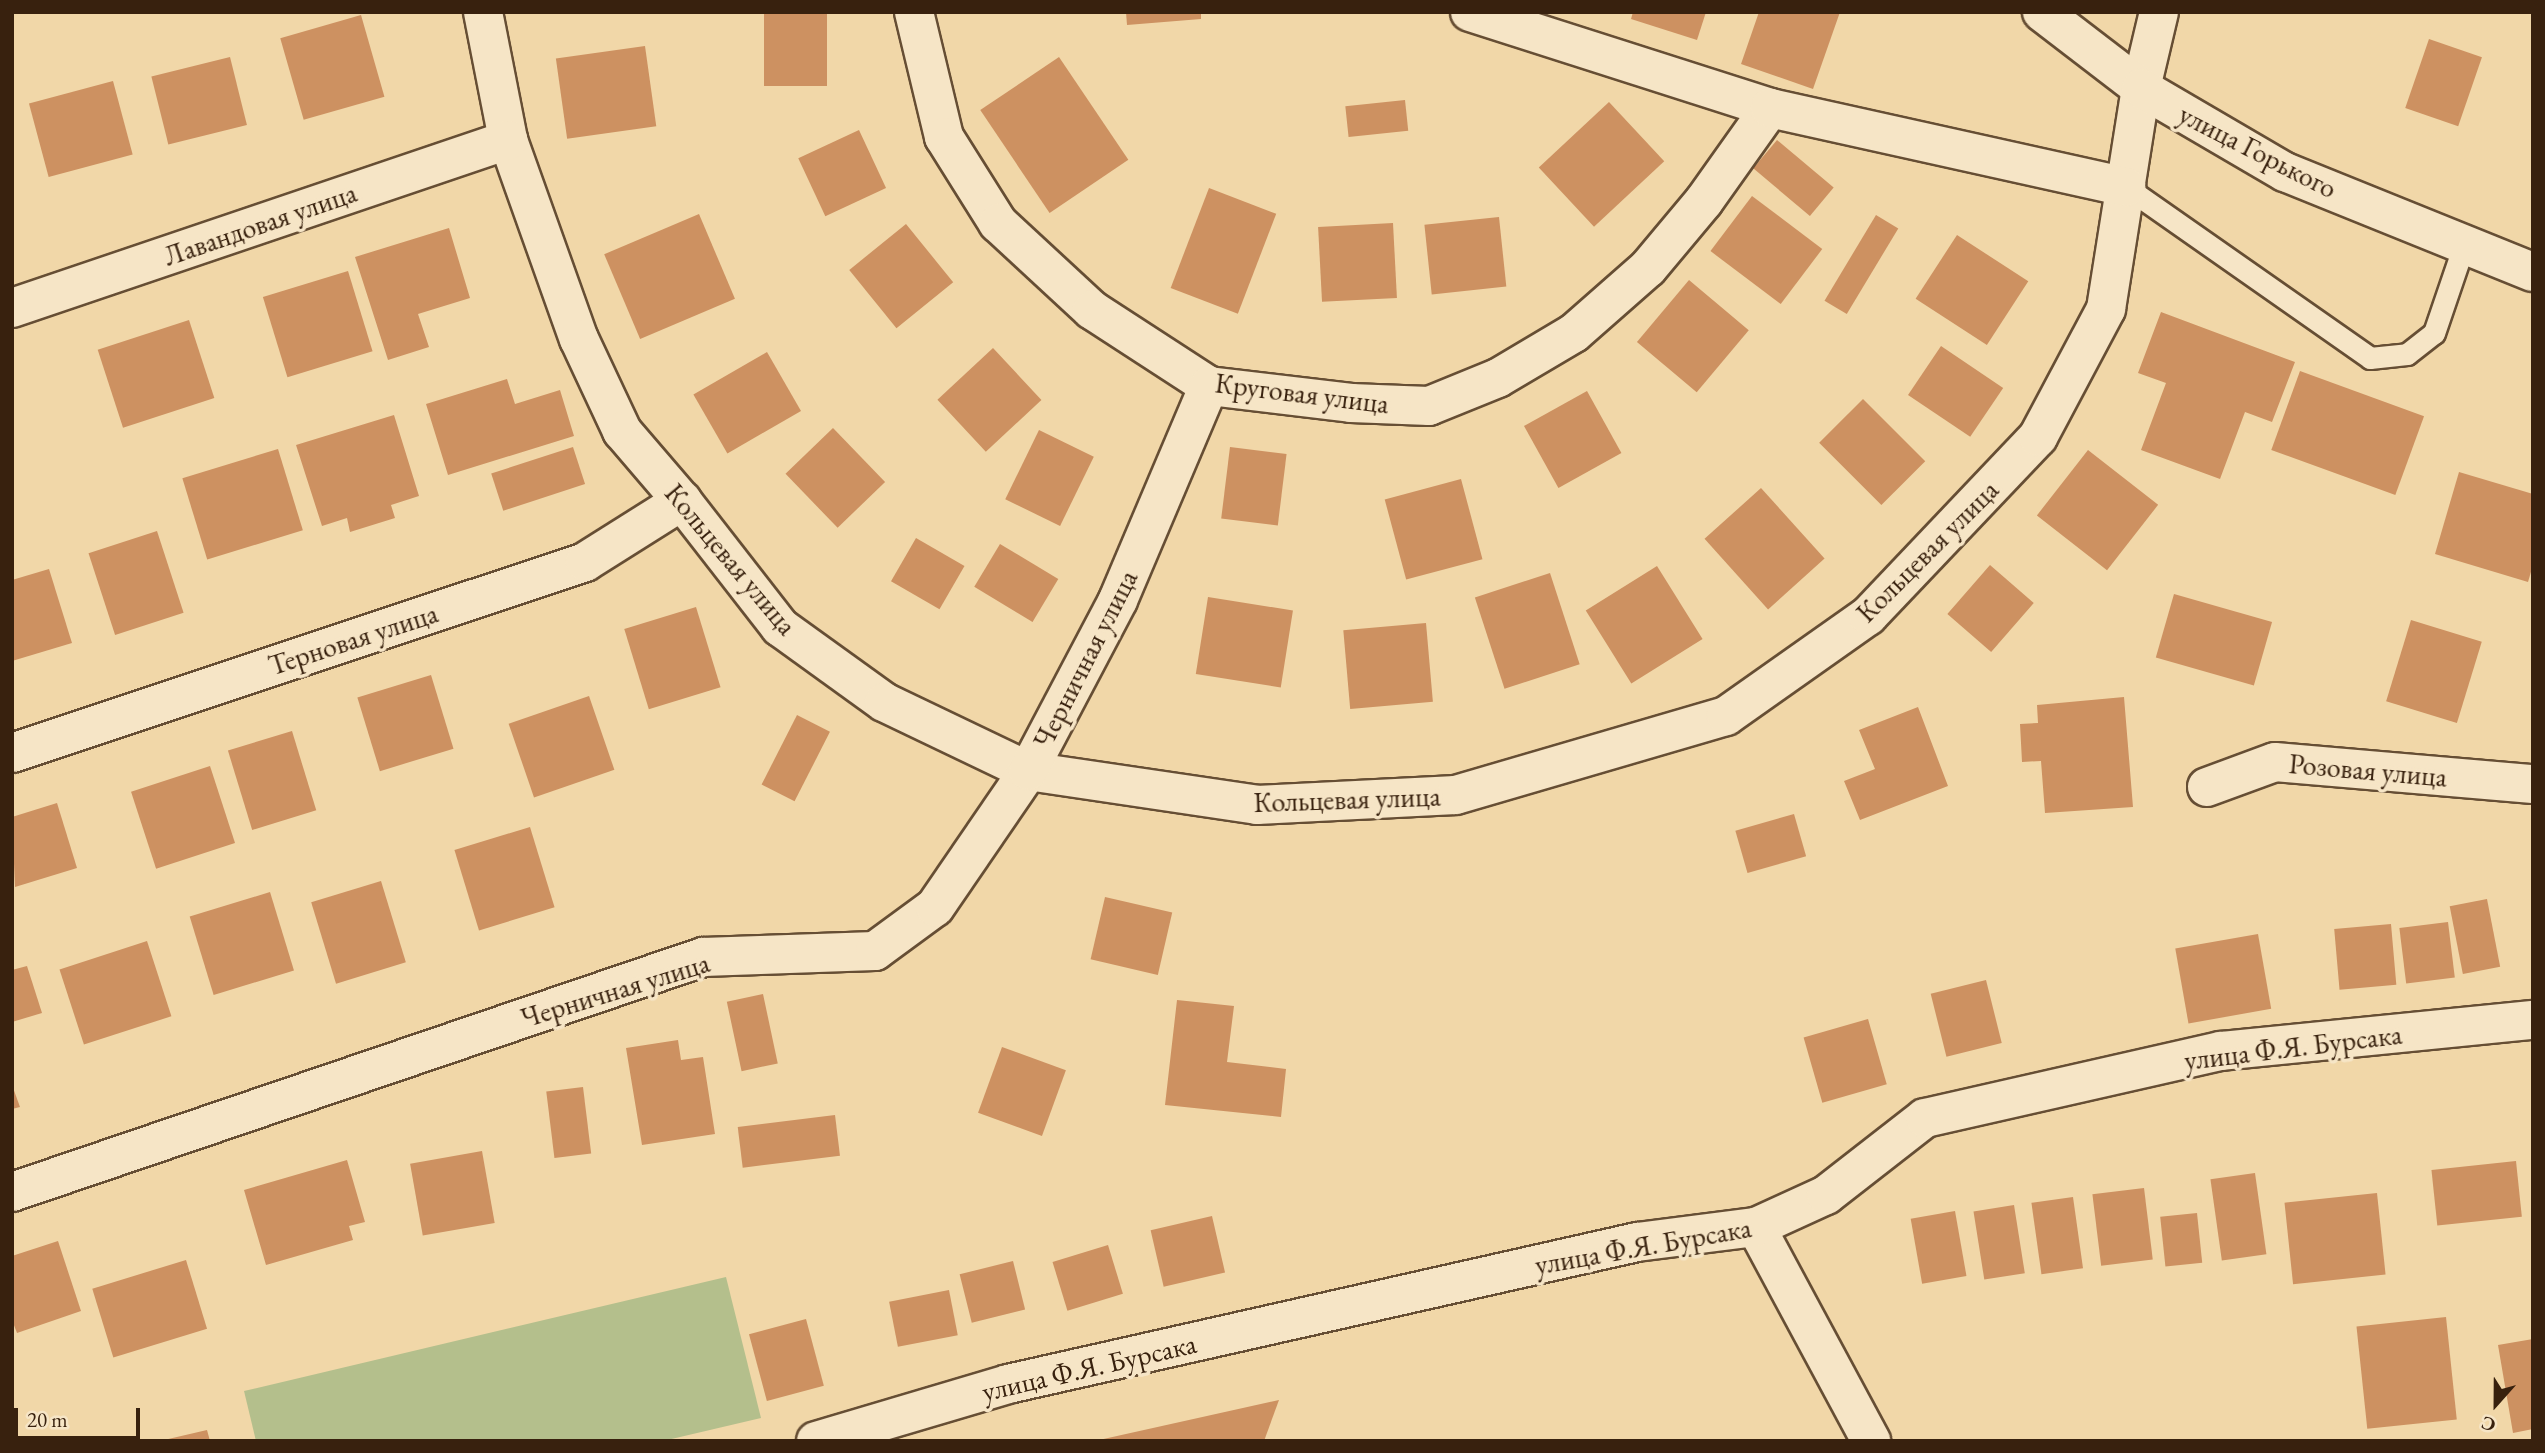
<!DOCTYPE html>
<html>
<head>
<meta charset="utf-8">
<style>
	body { margin:0 }
	#map { position:relative; width:2545px; height:1453px; overflow:hidden; background:#f1d7a8; font-family:"EB Garamond",serif }
	div>[style] { position:absolute }
	[style*='--x'] { left:calc(var(--x)*1px); top:calc(var(--y)*1px); width:calc(var(--w)*1px); rotate:calc(var(--a)*1deg) }
	.green>* { inset:0; background:#b4bf8c }
	.building>* { inset:0; background:#cd9161; transform-origin:0 0 }
	.roads { filter:drop-shadow(2px 0 #664e34) drop-shadow(-2px 0 #664e34) drop-shadow(0 2px #664e34) drop-shadow(0 -2px #664e34) }
	.lane>* { height:21px; margin:-10.5px; padding:0 10.5px; transform-origin:10.5px; border-radius:10.5px; background:#f6e5c6 }
	.street>* { height:38px; margin:-19px; padding:0 19px; transform-origin:19px; border-radius:19px; background:#f6e5c6 }
	.secondary>* { height:38px; margin:-19px; padding:0 19px; transform-origin:19px; border-radius:19px; background:#f6e5c6 }
	span { translate:-50% -50%; white-space:nowrap; text-align:center; line-height:1.15; -webkit-text-stroke:7px #f6e5c6; paint-order:stroke }
	.street-label { font-size:28px; color:#38210e }
	.frame { position:absolute; inset:0; border:14px solid #38210e; pointer-events:none }
	.north { position:absolute; left:2461px; top:1369px; width:70px; height:70px; -webkit-text-stroke:5px #f6e5c6; paint-order:stroke; rotate:201deg; font-size:19px; font-weight:700; line-height:28px; text-align:center; color:#38210e }
	.north::after { content:''; display:block; margin:auto; width:24px; height:32px; background:#38210e; clip-path:polygon(50% 0,100% 100%,50% 72%,0 100%) }
	.scale { position:absolute; left:14px; top:1408px; width:126px; height:32px; box-sizing:border-box; border:4px solid #38210e; border-top:0; padding-left:9px; font-size:21px; line-height:24px; white-space:nowrap; color:#38210e; -webkit-text-stroke:5px #f6e5c6; paint-order:stroke }
</style>
</head>
<body>
<div id="map">
	<div class="green">
		<i style="clip-path:polygon(726px 1277px,761px 1418px,663px 1441px,256px 1441px,244px 1391px)"></i>
	</div>
	<div class="building">
		<i style="left:764px;top:12px;width:63px;height:74px"></i>
		<i style="clip-path:polygon(1126px 12px,1201px 12px,1201px 19px,1127px 25px)"></i>
		<i style="clip-path:polygon(1633px 12px,1706px 12px,1697px 40px,1631px 19px)"></i>
		<i style="clip-path:polygon(1759px 12px,1840px 12px,1813px 89px,1741px 64px)"></i>
		<i style="left:361px;top:15px;width:85px;height:84px;rotate:74deg"></i>
		<i style="left:2429px;top:39px;width:56px;height:73px;rotate:19deg"></i>
		<i style="left:645px;top:46px;width:81px;height:90px;rotate:82deg"></i>
		<i style="left:230px;top:57px;width:70px;height:81px;rotate:76deg"></i>
		<i style="left:1059px;top:57px;width:124px;height:95px;rotate:56deg"></i>
		<i style="left:113px;top:81px;width:76px;height:87px;rotate:75deg"></i>
		<i style="left:1405px;top:100px;width:31px;height:60px;rotate:84deg"></i>
		<i style="left:1609px;top:102px;width:81px;height:96px;rotate:47deg"></i>
		<i style="left:859px;top:130px;width:64px;height:67px;rotate:65deg"></i>
		<i style="left:1777px;top:140px;width:74px;height:37px;rotate:40deg"></i>
		<i style="left:1209px;top:188px;width:72px;height:107px;rotate:21deg"></i>
		<i style="left:1752px;top:196px;width:88px;height:69px;rotate:37deg"></i>
		<i style="left:699px;top:214px;width:92px;height:103px;rotate:67deg"></i>
		<i style="left:1876px;top:215px;width:26px;height:100px;rotate:31deg"></i>
		<i style="left:1499px;top:217px;width:70px;height:75px;rotate:84deg"></i>
		<i style="left:1393px;top:223px;width:75px;height:75px;rotate:87deg"></i>
		<i style="left:906px;top:224px;width:75px;height:73px;rotate:51deg"></i>
		<i style="clip-path:polygon(449px 228px,470px 298px,418px 314px,429px 347px,388px 360px,355px 257px)"></i>
		<i style="left:1957px;top:235px;width:85px;height:76px;rotate:33deg"></i>
		<i style="left:348px;top:271px;width:84px;height:89px;rotate:73deg"></i>
		<i style="left:1689px;top:280px;width:78px;height:81px;rotate:40deg"></i>
		<i style="clip-path:polygon(2161px 312px,2295px 362px,2272px 422px,2245px 412px,2220px 479px,2141px 450px,2166px 383px,2138px 373px)"></i>
		<i style="left:189px;top:320px;width:82px;height:96px;rotate:72deg"></i>
		<i style="left:1941px;top:346px;width:75px;height:59px;rotate:34deg"></i>
		<i style="left:993px;top:348px;width:71px;height:76px;rotate:47deg"></i>
		<i style="left:767px;top:352px;width:68px;height:85px;rotate:60deg"></i>
		<i style="left:2300px;top:371px;width:132px;height:84px;rotate:20deg"></i>
		<i style="clip-path:polygon(507px 379px,515px 404px,560px 390px,574px 436px,448px 475px,426px 404px)"></i>
		<i style="left:1587px;top:391px;width:71px;height:72px;rotate:61deg"></i>
		<i style="left:1863px;top:399px;width:88px;height:62px;rotate:45deg"></i>
		<i style="clip-path:polygon(394px 415px,419px 496px,391px 505px,395px 518px,350px 532px,347px 518px,322px 526px,296px 445px)"></i>
		<i style="left:833px;top:428px;width:75px;height:66px;rotate:46deg"></i>
		<i style="left:1039px;top:430px;width:61px;height:77px;rotate:26deg"></i>
		<i style="left:573px;top:447px;width:39px;height:86px;rotate:72deg"></i>
		<i style="left:1230px;top:447px;width:57px;height:72px;rotate:7deg"></i>
		<i style="left:278px;top:449px;width:85px;height:100px;rotate:73deg"></i>
		<i style="left:2088px;top:450px;width:89px;height:83px;rotate:38deg"></i>
		<i style="clip-path:polygon(2459px 472px,2533px 494px,2533px 565px,2528px 582px,2435px 554px)"></i>
		<i style="left:1461px;top:479px;width:83px;height:79px;rotate:75deg"></i>
		<i style="left:1761px;top:488px;width:95px;height:76px;rotate:48deg"></i>
		<i style="left:157px;top:531px;width:86px;height:72px;rotate:72deg"></i>
		<i style="left:916px;top:538px;width:56px;height:50px;rotate:30deg"></i>
		<i style="left:1000px;top:544px;width:68px;height:50px;rotate:31deg"></i>
		<i style="left:1990px;top:565px;width:58px;height:65px;rotate:41deg"></i>
		<i style="left:1657px;top:566px;width:86px;height:84px;rotate:58deg"></i>
		<i style="clip-path:polygon(49px 569px,72px 643px,12px 661px,12px 580px)"></i>
		<i style="left:1550px;top:573px;width:96px;height:79px;rotate:72deg"></i>
		<i style="left:2174px;top:594px;width:102px;height:66px;rotate:16deg"></i>
		<i style="left:1208px;top:597px;width:86px;height:78px;rotate:9deg"></i>
		<i style="left:696px;top:607px;width:84px;height:75px;rotate:73deg"></i>
		<i style="left:2411px;top:620px;width:74px;height:85px;rotate:17deg"></i>
		<i style="left:1426px;top:623px;width:79px;height:83px;rotate:85deg"></i>
		<i style="left:431px;top:675px;width:77px;height:77px;rotate:73deg"></i>
		<i style="left:589px;top:696px;width:78px;height:85px;rotate:71deg"></i>
		<i style="clip-path:polygon(2124px 697px,2133px 807px,2045px 813px,2041px 761px,2022px 762px,2020px 724px,2038px 723px,2037px 705px)"></i>
		<i style="clip-path:polygon(1918px 707px,1948px 786px,1860px 820px,1844px 781px,1875px 769px,1859px 730px)"></i>
		<i style="left:797px;top:715px;width:37px;height:78px;rotate:27deg"></i>
		<i style="left:292px;top:731px;width:83px;height:67px;rotate:73deg"></i>
		<i style="left:210px;top:766px;width:81px;height:83px;rotate:72deg"></i>
		<i style="clip-path:polygon(57px 803px,77px 868px,15px 887px,12px 817px)"></i>
		<i style="left:1794px;top:814px;width:44px;height:61px;rotate:74deg"></i>
		<i style="left:530px;top:827px;width:84px;height:79px;rotate:73deg"></i>
		<i style="left:381px;top:881px;width:85px;height:73px;rotate:73deg"></i>
		<i style="left:270px;top:892px;width:82px;height:84px;rotate:73deg"></i>
		<i style="left:1105px;top:897px;width:69px;height:64px;rotate:13deg"></i>
		<i style="left:2487px;top:899px;width:69px;height:38px;rotate:79deg"></i>
		<i style="left:2448px;top:922px;width:56px;height:49px;rotate:83deg"></i>
		<i style="left:2391px;top:924px;width:61px;height:57px;rotate:85deg"></i>
		<i style="left:2258px;top:934px;width:76px;height:84px;rotate:80deg"></i>
		<i style="left:147px;top:941px;width:79px;height:92px;rotate:72deg"></i>
		<i style="clip-path:polygon(27px 966px,42px 1013px,12px 1022px,12px 970px)"></i>
		<i style="left:1986px;top:980px;width:65px;height:57px;rotate:76deg"></i>
		<i style="left:763px;top:994px;width:71px;height:37px;rotate:78deg"></i>
		<i style="clip-path:polygon(1177px 1000px,1234px 1006px,1227px 1062px,1286px 1069px,1281px 1117px,1165px 1105px)"></i>
		<i style="left:1868px;top:1019px;width:68px;height:67px;rotate:74deg"></i>
		<i style="clip-path:polygon(678px 1040px,681px 1060px,703px 1057px,715px 1134px,642px 1145px,626px 1048px)"></i>
		<i style="left:1002px;top:1047px;width:68px;height:70px;rotate:20deg"></i>
		<i style="clip-path:polygon(12px 1085px,20px 1107px,12px 1109px)"></i>
		<i style="left:583px;top:1087px;width:67px;height:37px;rotate:83deg"></i>
		<i style="left:835px;top:1115px;width:41px;height:98px;rotate:83deg"></i>
		<i style="left:482px;top:1151px;width:73px;height:73px;rotate:80deg"></i>
		<i style="clip-path:polygon(347px 1160px,365px 1222px,349px 1226px,353px 1240px,266px 1265px,244px 1190px)"></i>
		<i style="left:2516px;top:1161px;width:56px;height:85px;rotate:84deg"></i>
		<i style="left:2255px;top:1173px;width:82px;height:45px;rotate:82deg"></i>
		<i style="left:2144px;top:1188px;width:72px;height:52px;rotate:83deg"></i>
		<i style="left:2377px;top:1193px;width:82px;height:93px;rotate:84deg"></i>
		<i style="left:2073px;top:1197px;width:72px;height:42px;rotate:82deg"></i>
		<i style="left:2014px;top:1205px;width:69px;height:41px;rotate:81deg"></i>
		<i style="left:1955px;top:1211px;width:66px;height:45px;rotate:80deg"></i>
		<i style="left:2197px;top:1213px;width:50px;height:37px;rotate:84deg"></i>
		<i style="left:1212px;top:1216px;width:58px;height:63px;rotate:77deg"></i>
		<i style="clip-path:polygon(58px 1241px,81px 1311px,17px 1333px,12px 1320px,12px 1256px)"></i>
		<i style="left:1108px;top:1245px;width:51px;height:58px;rotate:73deg"></i>
		<i style="left:186px;top:1260px;width:72px;height:98px;rotate:73deg"></i>
		<i style="left:1013px;top:1261px;width:50px;height:55px;rotate:76deg"></i>
		<i style="left:949px;top:1290px;width:46px;height:61px;rotate:79deg"></i>
		<i style="left:2446px;top:1317px;width:103px;height:90px;rotate:84deg"></i>
		<i style="left:806px;top:1319px;width:69px;height:59px;rotate:75deg"></i>
		<i style="clip-path:polygon(2533px 1339px,2533px 1429px,2513px 1433px,2498px 1345px)"></i>
		<i style="clip-path:polygon(1279px 1400px,1264px 1441px,1099px 1441px,1099px 1440px)"></i>
		<i style="clip-path:polygon(207px 1430px,210px 1441px,164px 1441px,164px 1440px)"></i>
	</div>
	<div class="roads">
		<div class="lane">
			<i style="--x:2126;--y:187;--w:298;--a:35"></i>
			<i style="--x:2370;--y:358;--w:37;--a:-6"></i>
			<i style="--x:2407;--y:354;--w:34;--a:-38"></i>
			<i style="--x:2434;--y:333;--w:93;--a:-71.2"></i>
		</div>
		<div class="street">
			<i style="--x:483;--y:12;--w:130;--a:78.9"></i>
			<i style="--x:508;--y:140;--w:211;--a:70.4"></i>
			<i style="--x:579;--y:339;--w:102;--a:64.9"></i>
			<i style="--x:622;--y:431;--w:92;--a:49.4"></i>
			<i style="--x:682;--y:501;--w:160;--a:52.1"></i>
			<i style="--x:780;--y:627;--w:128;--a:35.8"></i>
			<i style="--x:884;--y:702;--w:160;--a:25.6"></i>
			<i style="--x:1028;--y:771;--w:232;--a:8.4"></i>
			<i style="--x:1257;--y:805;--w:199;--a:-2.9"></i>
			<i style="--x:1456;--y:795;--w:281;--a:-16.3"></i>
			<i style="--x:1726;--y:716;--w:174;--a:-35.2"></i>
			<i style="--x:1868;--y:616;--w:247;--a:-46.5"></i>
			<i style="--x:2038;--y:437;--w:145;--a:-62"></i>
			<i style="--x:2106;--y:309;--w:224;--a:-81"></i>
			<i style="--x:2141;--y:88;--w:78;--a:-76.7"></i>
			<i style="--x:914;--y:12;--w:129;--a:76.5"></i>
			<i style="--x:944;--y:137;--w:102;--a:57.9"></i>
			<i style="--x:998;--y:223;--w:128;--a:42.8"></i>
			<i style="--x:1092;--y:310;--w:140;--a:33"></i>
			<i style="--x:1209;--y:386;--w:143;--a:6.8"></i>
			<i style="--x:1351;--y:403;--w:78;--a:2.2"></i>
			<i style="--x:1429;--y:406;--w:74;--a:-22.1"></i>
			<i style="--x:1498;--y:378;--w:88;--a:-30.6"></i>
			<i style="--x:1574;--y:333;--w:98;--a:-41.3"></i>
			<i style="--x:1648;--y:268;--w:87;--a:-50.1"></i>
			<i style="--x:1704;--y:201;--w:114;--a:-54.6"></i>
			<i style="--x:1470;--y:12;--w:315;--a:17.7"></i>
			<i style="--x:1770;--y:108;--w:365;--a:12.5"></i>
			<i style="--x:12;--y:308;--w:524;--a:-18.71"></i>
			<i style="--x:12;--y:753;--w:604;--a:-18.43"></i>
			<i style="--x:585;--y:562;--w:115;--a:-32.2"></i>
			<i style="--x:2207;--y:787;--w:72;--a:-20.2"></i>
			<i style="--x:2275;--y:762;--w:259;--a:4.9"></i>
			<i style="--x:12;--y:1192;--w:730;--a:-18.78"></i>
			<i style="--x:703;--y:957;--w:172;--a:-2"></i>
			<i style="--x:875;--y:951;--w:74;--a:-36.3"></i>
			<i style="--x:935;--y:907;--w:165;--a:-55.6"></i>
			<i style="--x:1028;--y:771;--w:193;--a:-62.2"></i>
			<i style="--x:1118;--y:600;--w:233;--a:-67"></i>
			<i style="--x:1756;--y:1227;--w:243;--a:61.7"></i>
			<i style="--x:816;--y:1441;--w:200;--a:-16.5"></i>
			<i style="--x:1008;--y:1384;--w:645;--a:-12.72"></i>
			<i style="--x:1637;--y:1242;--w:120;--a:-7.2"></i>
			<i style="--x:1756;--y:1227;--w:77;--a:-24.6"></i>
			<i style="--x:1826;--y:1195;--w:125;--a:-37.9"></i>
			<i style="--x:1925;--y:1118;--w:303;--a:-12.8"></i>
			<i style="--x:2221;--y:1051;--w:314;--a:-5.7"></i>
		</div>
		<div class="secondary">
			<i style="--x:2042;--y:12;--w:125;--a:37.5"></i>
			<i style="--x:2141;--y:88;--w:167;--a:30.3"></i>
			<i style="--x:2285;--y:172;--w:267;--a:22"></i>
		</div>
	</div>
	<div class="street-label">
		<span style="left:2258px;top:151px;rotate:27deg">улица Горького</span>
		<span style="left:260px;top:224px;rotate:-19deg">Лавандовая улица</span>
		<span style="left:1302px;top:393px;rotate:7deg">Круговая улица</span>
		<span style="left:1927px;top:551px;rotate:-45deg">Кольцевая улица</span>
		<span style="left:731px;top:559px;rotate:50deg">Кольцевая улица</span>
		<span style="left:353px;top:639px;rotate:-18deg">Терновая улица</span>
		<span style="left:1085px;top:659px;rotate:-63deg">Черничная улица</span>
		<span style="left:2368px;top:770px;rotate:5deg">Розовая улица</span>
		<span style="left:1347px;top:799px;rotate:-2deg">Кольцевая улица</span>
		<span style="left:615px;top:990px;rotate:-17deg">Черничная улица</span>
		<span style="left:2293px;top:1047px;rotate:-7deg">улица Ф.Я. Бурсака</span>
		<span style="left:1643px;top:1246px;rotate:-10deg">улица Ф.Я. Бурсака</span>
		<span style="left:1089px;top:1367px;rotate:-13deg">улица Ф.Я. Бурсака</span>
	</div>
	<div class="frame"></div>
	<div class="north">С</div>
	<div class="scale">20 m</div>
</div>
</body>
</html>
